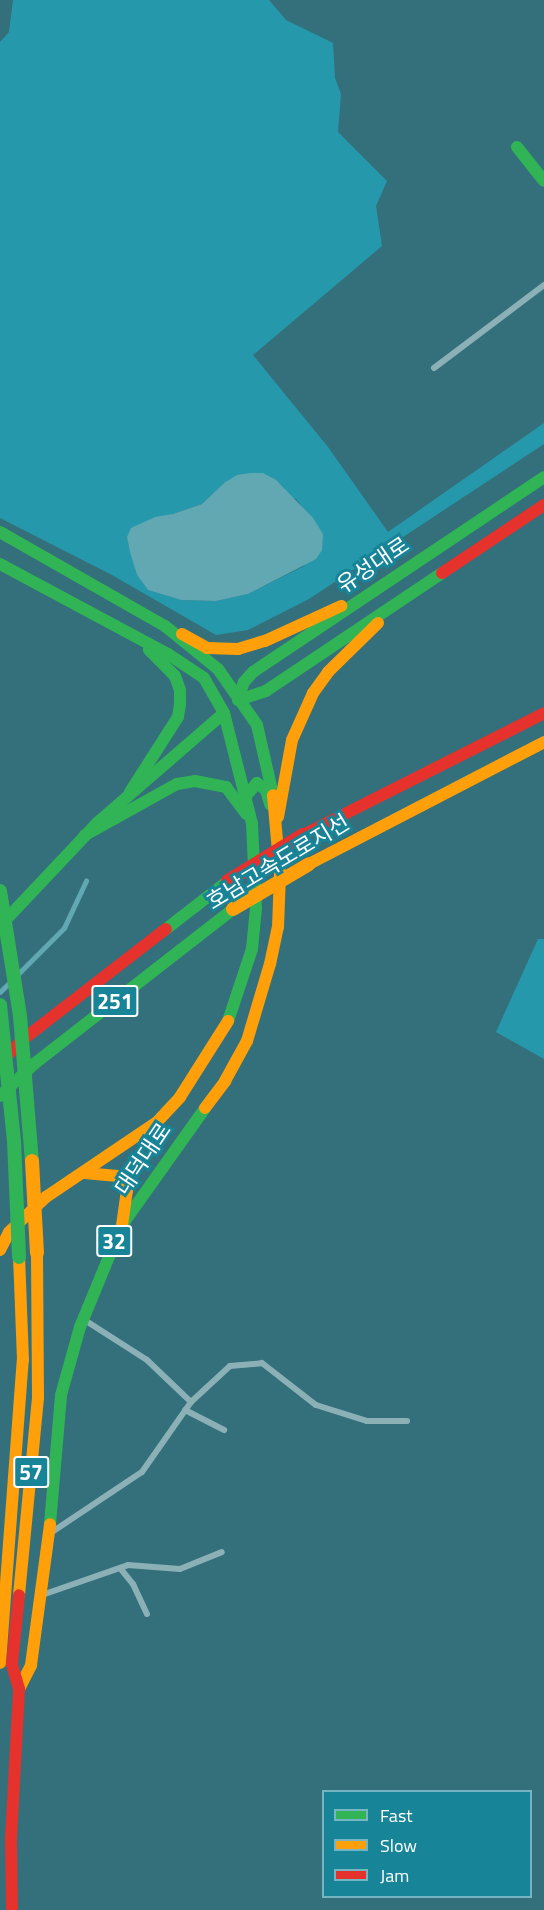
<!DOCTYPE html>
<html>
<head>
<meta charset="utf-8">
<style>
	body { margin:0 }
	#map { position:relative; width:544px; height:1910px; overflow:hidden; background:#34707b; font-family:"Titillium Web","Noto Sans KR",sans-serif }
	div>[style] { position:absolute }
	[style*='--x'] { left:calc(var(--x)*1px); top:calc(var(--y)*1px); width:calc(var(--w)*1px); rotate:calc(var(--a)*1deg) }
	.green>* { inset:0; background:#2599ab }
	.water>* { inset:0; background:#62a8b3 }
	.stream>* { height:4.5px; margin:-2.25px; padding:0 2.25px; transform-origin:2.25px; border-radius:2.25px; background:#62a8b3 }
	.street>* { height:6px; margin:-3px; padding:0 3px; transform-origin:3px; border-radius:3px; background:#8bb0b6 }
	.fast>* { height:12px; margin:-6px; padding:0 6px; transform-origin:6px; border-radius:6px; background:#30b455 }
	.slow>* { height:12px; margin:-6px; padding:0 6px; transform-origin:6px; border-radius:6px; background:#ff9f0a }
	.jam>* { height:12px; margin:-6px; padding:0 6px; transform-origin:6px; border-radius:6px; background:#e5322d }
	.fast-bridge>* { height:14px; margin:-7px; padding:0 7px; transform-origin:7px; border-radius:7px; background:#30b455 }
	.slow-bridge>* { height:14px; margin:-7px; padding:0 7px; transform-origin:7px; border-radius:7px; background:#ff9f0a }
	.jam-bridge>* { height:14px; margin:-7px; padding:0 7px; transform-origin:7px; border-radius:7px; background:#e5322d }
	span { translate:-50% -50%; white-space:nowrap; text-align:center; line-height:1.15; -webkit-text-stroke:6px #178498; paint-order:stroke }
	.shield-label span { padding:2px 4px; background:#178498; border:2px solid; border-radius:4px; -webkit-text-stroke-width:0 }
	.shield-label { font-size:21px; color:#fff; font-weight:700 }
	.street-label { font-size:22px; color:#fff }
	.legend { position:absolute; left:322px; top:1790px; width:210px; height:108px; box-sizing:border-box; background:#178498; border:2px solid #74b5c1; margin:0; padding:8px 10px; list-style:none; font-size:18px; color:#fff }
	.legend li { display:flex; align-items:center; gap:12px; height:30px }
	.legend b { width:30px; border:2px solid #74b5c1 }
</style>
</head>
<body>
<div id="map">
	<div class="green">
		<i style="clip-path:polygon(evenodd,13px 0,269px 0,286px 20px,333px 43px,335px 78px,341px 94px,338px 132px,387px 181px,376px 206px,382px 246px,253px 355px,328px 447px,388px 532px,544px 423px,544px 444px,309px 599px,248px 630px,216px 635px,112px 575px,0 518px,0 42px,9px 32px,13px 0,224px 483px,296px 499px,323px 534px,304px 566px,248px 594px,216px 601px,181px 600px,148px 590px,137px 575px,127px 537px,173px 514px,202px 504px,224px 483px)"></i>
		<i style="clip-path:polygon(538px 939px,544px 939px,544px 1059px,496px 1032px)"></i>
	</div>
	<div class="water">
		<i style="clip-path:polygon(250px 473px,263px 473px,276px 480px,313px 518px,323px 534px,322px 550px,316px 559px,248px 594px,216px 601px,181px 600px,148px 590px,137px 575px,130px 552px,127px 537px,131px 528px,155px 517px,173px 514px,202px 504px,224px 483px,237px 475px)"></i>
	</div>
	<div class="stream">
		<i style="--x:16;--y:976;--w:68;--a:-45"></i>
		<i style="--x:64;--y:928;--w:52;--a:-64.9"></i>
		<i style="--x:0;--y:992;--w:14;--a:-45"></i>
	</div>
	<div class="street">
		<i style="--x:434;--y:368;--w:138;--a:-37"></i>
		<i style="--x:83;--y:1319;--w:76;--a:32.6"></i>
		<i style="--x:147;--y:1360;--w:61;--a:43.7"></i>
		<i style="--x:185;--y:1410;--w:44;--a:27.1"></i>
		<i style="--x:52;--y:1532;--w:108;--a:-33.7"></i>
		<i style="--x:142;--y:1472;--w:85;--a:-55"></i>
		<i style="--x:191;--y:1402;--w:53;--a:-42.7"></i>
		<i style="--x:230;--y:1366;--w:32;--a:-5"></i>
		<i style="--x:262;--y:1363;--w:68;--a:37.9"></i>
		<i style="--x:316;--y:1405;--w:53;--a:17.4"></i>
		<i style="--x:367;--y:1421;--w:40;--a:0"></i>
		<i style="--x:120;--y:1568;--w:21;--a:51"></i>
		<i style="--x:133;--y:1584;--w:33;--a:65"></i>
		<i style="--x:42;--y:1595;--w:91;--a:-19.2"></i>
		<i style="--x:128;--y:1565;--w:52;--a:4.4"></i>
		<i style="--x:180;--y:1569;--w:45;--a:-22"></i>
	</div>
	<div class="fast">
		<i style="--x:517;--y:147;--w:43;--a:51.5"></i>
		<i style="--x:0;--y:532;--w:190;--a:29.7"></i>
		<i style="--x:165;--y:626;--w:68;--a:39.1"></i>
		<i style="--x:218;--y:669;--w:68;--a:55.1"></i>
		<i style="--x:257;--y:725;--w:72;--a:77.1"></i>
		<i style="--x:0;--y:564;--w:191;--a:28.2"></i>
		<i style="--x:168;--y:654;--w:43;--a:33.7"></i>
		<i style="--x:204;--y:678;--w:40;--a:60.3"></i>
		<i style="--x:224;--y:713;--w:114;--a:75.8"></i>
		<i style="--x:252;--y:824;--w:84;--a:87.3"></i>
		<i style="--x:256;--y:908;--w:41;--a:95.6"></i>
		<i style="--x:252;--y:949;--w:76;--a:108.4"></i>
		<i style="--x:442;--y:573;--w:212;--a:146.2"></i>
		<i style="--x:266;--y:691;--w:29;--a:162"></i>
		<i style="--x:238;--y:700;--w:19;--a:-72"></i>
		<i style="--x:244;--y:682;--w:13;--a:-48"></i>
		<i style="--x:253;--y:672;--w:350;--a:-33.8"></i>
		<i style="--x:130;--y:792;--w:89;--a:-57.4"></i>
		<i style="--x:178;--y:717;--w:12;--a:-81"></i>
		<i style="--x:180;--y:705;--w:15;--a:-90"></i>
		<i style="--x:180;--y:690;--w:15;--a:-110"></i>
		<i style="--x:175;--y:676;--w:37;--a:-135"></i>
		<i style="--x:246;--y:796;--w:17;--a:-50"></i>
		<i style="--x:257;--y:783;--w:11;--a:38"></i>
		<i style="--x:266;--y:790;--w:15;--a:74"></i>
		<i style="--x:85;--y:835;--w:105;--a:-29"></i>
		<i style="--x:177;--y:784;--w:18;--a:-9"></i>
		<i style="--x:195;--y:781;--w:32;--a:11"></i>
		<i style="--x:226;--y:787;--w:34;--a:53"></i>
		<i style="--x:1;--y:925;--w:140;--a:-46.7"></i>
		<i style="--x:97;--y:823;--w:168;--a:-40.9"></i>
		<i style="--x:166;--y:929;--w:78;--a:-37.7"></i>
		<i style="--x:0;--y:1096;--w:47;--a:-43.3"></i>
		<i style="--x:34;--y:1064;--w:252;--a:-37.9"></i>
		<i style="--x:50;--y:1524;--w:129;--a:-85.1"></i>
		<i style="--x:61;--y:1395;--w:71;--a:-74.4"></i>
		<i style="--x:80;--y:1327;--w:110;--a:-67.6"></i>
		<i style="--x:122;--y:1225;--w:143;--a:-54.6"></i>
	</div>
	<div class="slow">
		<i style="--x:182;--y:634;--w:29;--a:29"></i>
		<i style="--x:207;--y:648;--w:31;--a:2"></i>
		<i style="--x:238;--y:649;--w:28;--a:-17"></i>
		<i style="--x:265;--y:641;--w:84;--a:-24.7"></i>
		<i style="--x:278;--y:817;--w:78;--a:-79.7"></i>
		<i style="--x:292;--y:740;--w:51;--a:-65.9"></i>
		<i style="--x:313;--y:693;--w:26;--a:-54"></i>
		<i style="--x:328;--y:672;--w:70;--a:-44.4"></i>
		<i style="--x:309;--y:864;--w:265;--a:-27.4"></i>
		<i style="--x:205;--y:1108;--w:34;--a:-53"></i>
		<i style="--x:225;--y:1081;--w:46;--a:-61.2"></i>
		<i style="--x:247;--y:1041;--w:80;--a:-73.4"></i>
		<i style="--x:270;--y:964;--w:38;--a:-78"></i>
		<i style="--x:278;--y:927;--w:53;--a:-87.8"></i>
		<i style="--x:280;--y:874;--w:79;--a:-95.1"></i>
		<i style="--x:84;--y:1173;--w:34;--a:5"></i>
		<i style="--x:118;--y:1176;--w:17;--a:57"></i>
		<i style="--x:127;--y:1190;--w:35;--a:98"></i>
		<i style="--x:0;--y:1250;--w:20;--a:-63"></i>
		<i style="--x:9;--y:1232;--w:51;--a:-43.4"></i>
		<i style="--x:46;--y:1197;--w:134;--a:-34"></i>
		<i style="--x:157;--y:1122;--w:34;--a:-47"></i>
		<i style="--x:180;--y:1097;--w:90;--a:-57.7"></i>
		<i style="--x:19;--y:1595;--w:198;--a:-84.5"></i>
		<i style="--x:38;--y:1398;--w:145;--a:-90.4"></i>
		<i style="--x:0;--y:1663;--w:304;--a:-85.7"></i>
		<i style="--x:23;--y:1360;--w:103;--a:-92.2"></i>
		<i style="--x:19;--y:1689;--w:27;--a:-63"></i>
		<i style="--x:31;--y:1665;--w:142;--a:-82.3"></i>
	</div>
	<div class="jam">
		<i style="--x:442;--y:573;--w:123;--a:-33.7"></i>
		<i style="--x:303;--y:835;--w:270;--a:-26.8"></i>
		<i style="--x:0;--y:1063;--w:30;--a:-46"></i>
		<i style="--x:21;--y:1041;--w:183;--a:-37.7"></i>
		<i style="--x:12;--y:1910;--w:72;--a:-90.8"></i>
		<i style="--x:11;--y:1838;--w:149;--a:-86.9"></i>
		<i style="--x:19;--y:1689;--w:26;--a:-106"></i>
		<i style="--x:12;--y:1664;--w:69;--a:-84.2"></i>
	</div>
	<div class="fast-bridge">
		<i style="--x:0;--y:891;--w:127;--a:80.9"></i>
		<i style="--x:20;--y:1016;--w:145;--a:85.3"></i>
		<i style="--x:0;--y:1005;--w:137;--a:84.1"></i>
		<i style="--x:14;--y:1141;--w:116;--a:87.5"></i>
	</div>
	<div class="slow-bridge">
		<i style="--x:233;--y:909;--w:88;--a:-30.6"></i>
		<i style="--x:32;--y:1161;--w:92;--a:86.9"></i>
	</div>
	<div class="jam-bridge">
		<i style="--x:228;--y:881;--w:88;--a:-31.5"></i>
	</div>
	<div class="shield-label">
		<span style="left:115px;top:1001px">251</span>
		<span style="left:114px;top:1241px">32</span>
		<span style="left:31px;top:1472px">57</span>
	</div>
	<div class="street-label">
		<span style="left:373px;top:565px;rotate:-34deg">유성대로</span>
		<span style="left:278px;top:862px;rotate:-31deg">호남고속도로지선</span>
		<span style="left:143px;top:1159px;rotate:-56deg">대덕대로</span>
	</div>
	<ul class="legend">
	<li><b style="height:8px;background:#30b455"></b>Fast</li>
	<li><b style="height:8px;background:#ff9f0a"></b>Slow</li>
	<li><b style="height:8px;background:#e5322d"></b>Jam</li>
	</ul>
</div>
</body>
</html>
